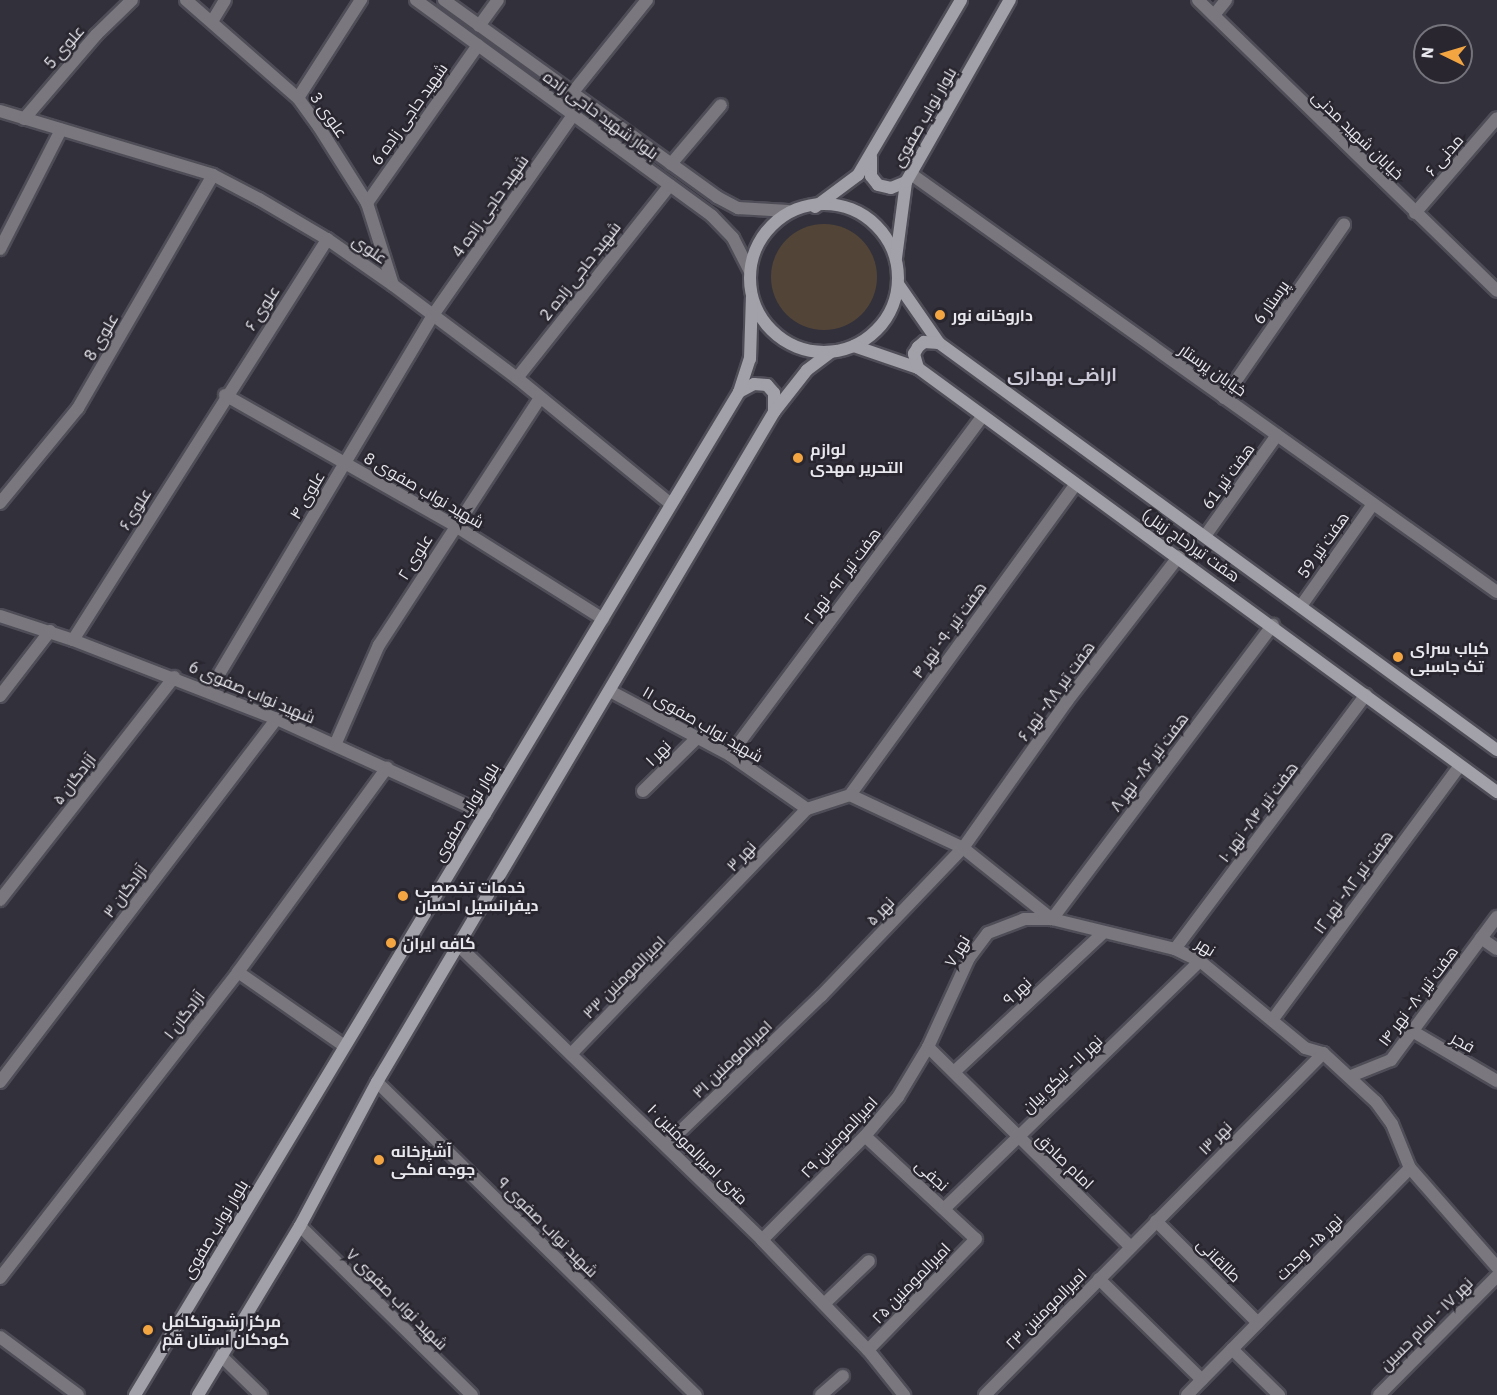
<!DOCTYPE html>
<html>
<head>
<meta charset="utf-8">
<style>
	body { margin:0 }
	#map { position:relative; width:1497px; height:1395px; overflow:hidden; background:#32303a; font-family:"IBM Plex Sans",Cairo,sans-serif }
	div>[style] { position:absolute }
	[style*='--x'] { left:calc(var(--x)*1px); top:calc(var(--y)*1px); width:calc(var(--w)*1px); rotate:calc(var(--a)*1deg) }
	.green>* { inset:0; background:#524538 }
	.round { border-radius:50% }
	.roads { filter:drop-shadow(2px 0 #4f4d57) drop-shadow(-2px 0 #4f4d57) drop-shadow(0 2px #4f4d57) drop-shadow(0 -2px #4f4d57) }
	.minor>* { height:12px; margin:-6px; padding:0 6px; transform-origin:6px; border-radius:6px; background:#7a787e }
	.tertiary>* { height:12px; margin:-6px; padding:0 6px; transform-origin:6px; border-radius:6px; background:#7a787e }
	.secondary>* { height:12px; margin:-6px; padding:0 6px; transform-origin:6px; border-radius:6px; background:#a2a0a8 }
	.secondary>.ring { margin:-6px; padding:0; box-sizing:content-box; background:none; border:12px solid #a2a0a8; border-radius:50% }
	.dots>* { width:16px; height:16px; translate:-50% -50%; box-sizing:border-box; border:3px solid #292630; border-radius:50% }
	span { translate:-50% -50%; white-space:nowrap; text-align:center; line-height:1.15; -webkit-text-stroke:5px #292630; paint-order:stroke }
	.street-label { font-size:16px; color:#e8e7ed }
	.poi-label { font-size:16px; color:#e8e7ed; font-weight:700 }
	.left { translate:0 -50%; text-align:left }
	.neighbourhood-label { font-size:18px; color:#cdcad7; font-weight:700 }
	.north { position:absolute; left:1413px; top:24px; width:60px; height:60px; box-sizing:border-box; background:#292630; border:2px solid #75737c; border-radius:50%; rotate:275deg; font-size:16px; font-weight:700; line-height:24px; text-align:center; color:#e8e7ed }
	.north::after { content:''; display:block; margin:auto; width:21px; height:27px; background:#f2a541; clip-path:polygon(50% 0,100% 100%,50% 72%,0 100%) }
</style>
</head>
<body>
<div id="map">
	<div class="green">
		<i class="round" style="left:771px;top:224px;width:106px;height:106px"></i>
	</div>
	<div class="roads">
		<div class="minor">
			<i style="--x:186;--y:0;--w:149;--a:41.2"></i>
			<i style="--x:298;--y:98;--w:36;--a:54"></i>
			<i style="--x:319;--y:127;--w:90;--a:57.7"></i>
			<i style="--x:367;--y:203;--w:86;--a:72.4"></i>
			<i style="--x:1214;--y:15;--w:19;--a:-51"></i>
			<i style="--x:213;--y:20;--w:23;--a:-59"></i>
			<i style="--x:479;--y:26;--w:32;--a:-54"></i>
			<i style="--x:573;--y:92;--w:118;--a:-51.2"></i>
			<i style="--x:298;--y:98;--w:117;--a:-57.3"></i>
			<i style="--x:0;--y:111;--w:222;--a:16.7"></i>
			<i style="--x:213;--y:175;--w:52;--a:27.6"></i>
			<i style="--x:259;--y:199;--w:79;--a:30.5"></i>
			<i style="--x:327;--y:239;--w:80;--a:34.9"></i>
			<i style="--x:393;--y:285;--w:155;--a:36.9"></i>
			<i style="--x:517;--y:378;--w:199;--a:39.3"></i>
			<i style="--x:24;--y:119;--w:111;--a:-49.4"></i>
			<i style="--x:96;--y:35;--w:50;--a:-44.2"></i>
			<i style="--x:671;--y:164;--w:77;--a:-49.7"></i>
			<i style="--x:911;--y:174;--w:720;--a:35.5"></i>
			<i style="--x:367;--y:203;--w:193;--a:-54.9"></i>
			<i style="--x:1415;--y:213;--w:125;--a:-49.2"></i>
			<i style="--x:0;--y:249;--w:134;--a:-62.9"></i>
			<i style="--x:517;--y:378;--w:246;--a:-51.6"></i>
			<i style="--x:225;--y:395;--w:263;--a:29.6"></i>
			<i style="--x:454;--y:525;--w:176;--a:32.2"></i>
			<i style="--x:1224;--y:398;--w:211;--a:-55.3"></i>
			<i style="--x:0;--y:503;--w:123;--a:-50.6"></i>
			<i style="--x:78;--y:408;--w:269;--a:-59.9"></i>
			<i style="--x:1205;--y:536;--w:124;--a:-54.5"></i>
			<i style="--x:1301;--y:606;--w:125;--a:-54.8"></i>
			<i style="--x:0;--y:616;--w:77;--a:18.2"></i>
			<i style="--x:73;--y:640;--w:219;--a:21.2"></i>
			<i style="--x:277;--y:719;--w:229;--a:24.5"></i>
			<i style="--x:73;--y:640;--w:475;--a:-57.6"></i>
			<i style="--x:209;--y:691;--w:438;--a:-59.2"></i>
			<i style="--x:433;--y:315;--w:244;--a:-55"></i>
			<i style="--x:610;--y:691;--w:136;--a:28.1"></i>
			<i style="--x:730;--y:755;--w:94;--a:35"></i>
			<i style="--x:0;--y:696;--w:82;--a:-52.4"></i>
			<i style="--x:335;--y:745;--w:109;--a:-66.3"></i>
			<i style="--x:379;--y:645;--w:295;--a:-56.9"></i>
			<i style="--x:730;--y:755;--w:422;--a:-53.3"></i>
			<i style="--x:643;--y:791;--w:74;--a:-44.5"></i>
			<i style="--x:850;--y:795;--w:383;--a:-54"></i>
			<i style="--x:0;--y:900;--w:283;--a:-52"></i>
			<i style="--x:1481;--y:938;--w:19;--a:35"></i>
			<i style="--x:1175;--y:949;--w:318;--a:-53.1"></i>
			<i style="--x:238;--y:972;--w:128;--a:34.8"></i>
			<i style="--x:1273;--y:1019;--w:315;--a:-53.6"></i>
			<i style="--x:1412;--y:1031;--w:99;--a:30.5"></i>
			<i style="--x:928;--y:1047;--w:284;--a:44.6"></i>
			<i style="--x:572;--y:1053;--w:339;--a:-46.1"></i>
			<i style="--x:807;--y:809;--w:45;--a:-18"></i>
			<i style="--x:850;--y:795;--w:125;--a:25.1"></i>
			<i style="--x:963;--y:848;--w:114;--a:38.6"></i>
			<i style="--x:1052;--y:919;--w:127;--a:13.7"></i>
			<i style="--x:1175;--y:949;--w:28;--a:26"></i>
			<i style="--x:1200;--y:961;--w:136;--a:39.6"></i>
			<i style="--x:1305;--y:1048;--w:19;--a:16"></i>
			<i style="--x:1323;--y:1053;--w:72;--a:42.8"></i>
			<i style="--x:1376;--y:1102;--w:27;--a:54"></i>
			<i style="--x:1392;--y:1124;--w:48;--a:67.8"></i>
			<i style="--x:1410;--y:1168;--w:132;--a:48.7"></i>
			<i style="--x:954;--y:1072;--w:202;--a:-43"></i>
			<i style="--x:1351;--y:1076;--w:43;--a:-21.8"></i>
			<i style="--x:1391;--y:1060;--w:178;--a:-53.5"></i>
			<i style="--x:0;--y:1082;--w:457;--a:-52.7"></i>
			<i style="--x:377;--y:1082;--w:447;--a:44.5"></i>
			<i style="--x:865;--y:1136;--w:151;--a:42.9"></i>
			<i style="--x:976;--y:1239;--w:155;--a:134.2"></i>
			<i style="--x:666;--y:1145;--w:215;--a:-43.9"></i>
			<i style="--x:821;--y:996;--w:205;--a:-46.2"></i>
			<i style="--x:963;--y:848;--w:180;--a:-54.7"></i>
			<i style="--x:1067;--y:701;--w:183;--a:-52.3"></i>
			<i style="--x:945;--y:1208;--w:355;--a:-44.1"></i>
			<i style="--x:1156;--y:1221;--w:144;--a:45"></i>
			<i style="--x:300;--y:1226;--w:241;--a:44.5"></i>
			<i style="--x:762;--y:1240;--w:146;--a:-45.3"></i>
			<i style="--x:865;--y:1136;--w:51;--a:-49.8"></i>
			<i style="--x:898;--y:1097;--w:58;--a:-59"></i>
			<i style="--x:928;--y:1047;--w:98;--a:-65.3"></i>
			<i style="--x:969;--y:958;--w:31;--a:-53"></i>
			<i style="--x:988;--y:933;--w:39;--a:-21"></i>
			<i style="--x:1024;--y:919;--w:28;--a:0"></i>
			<i style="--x:1052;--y:919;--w:368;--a:-53.1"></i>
			<i style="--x:0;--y:1278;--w:388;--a:-52.1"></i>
			<i style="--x:238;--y:972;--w:253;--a:-53.9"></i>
			<i style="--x:1099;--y:1279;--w:144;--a:44.4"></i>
			<i style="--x:824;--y:1304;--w:62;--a:-43.7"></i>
			<i style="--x:0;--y:1337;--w:97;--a:36.6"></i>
			<i style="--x:1232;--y:1349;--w:66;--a:44.4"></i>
			<i style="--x:221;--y:1356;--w:56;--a:44.3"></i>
			<i style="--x:821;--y:1395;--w:29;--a:-41"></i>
			<i style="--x:985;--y:1395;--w:481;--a:-45.3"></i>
			<i style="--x:1187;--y:1395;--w:318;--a:-45.5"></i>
			<i style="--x:1379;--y:1395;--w:168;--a:-45.2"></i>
		</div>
		<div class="tertiary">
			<i style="--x:416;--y:0;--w:366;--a:36.1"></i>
			<i style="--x:712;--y:216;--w:30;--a:46"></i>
			<i style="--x:733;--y:238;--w:37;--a:63"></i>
			<i style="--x:444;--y:0;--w:337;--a:35.8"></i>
			<i style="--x:717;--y:197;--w:24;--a:28"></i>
			<i style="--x:738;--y:208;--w:50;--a:3.4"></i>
			<i style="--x:1198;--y:0;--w:417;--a:44.2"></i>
			<i style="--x:459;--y:946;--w:422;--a:44.1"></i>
			<i style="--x:762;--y:1240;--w:153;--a:46.1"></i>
			<i style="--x:868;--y:1350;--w:58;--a:51.3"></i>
		</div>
		<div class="secondary">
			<i style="--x:871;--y:157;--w:19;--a:90"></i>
			<i style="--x:871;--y:176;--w:11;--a:52"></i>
			<i style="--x:878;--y:185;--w:13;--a:13"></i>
			<i style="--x:891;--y:188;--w:16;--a:-22"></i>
			<i class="ring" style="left:750px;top:204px;width:136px;height:136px"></i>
			<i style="--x:815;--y:207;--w:54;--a:-36.7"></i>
			<i style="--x:858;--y:175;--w:203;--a:-59.5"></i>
			<i style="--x:896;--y:258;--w:77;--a:-82.5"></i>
			<i style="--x:906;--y:182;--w:210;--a:-60.3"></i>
			<i style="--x:898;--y:284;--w:72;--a:55.2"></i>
			<i style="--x:939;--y:343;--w:691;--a:36.11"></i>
			<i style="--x:854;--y:346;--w:68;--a:19"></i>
			<i style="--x:918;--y:368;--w:718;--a:36.22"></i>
			<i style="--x:918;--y:368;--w:15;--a:-106"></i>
			<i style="--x:914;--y:354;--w:8;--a:-60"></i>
			<i style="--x:918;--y:347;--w:8;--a:-40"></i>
			<i style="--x:924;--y:342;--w:15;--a:4"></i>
			<i style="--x:739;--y:392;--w:17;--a:-28"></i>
			<i style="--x:754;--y:384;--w:13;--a:4"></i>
			<i style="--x:767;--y:385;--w:11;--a:49"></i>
			<i style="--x:774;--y:393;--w:19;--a:90"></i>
			<i style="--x:135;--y:1395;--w:1171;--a:-58.94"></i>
			<i style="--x:739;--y:392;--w:35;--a:-72"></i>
			<i style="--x:750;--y:359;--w:62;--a:-88.2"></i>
			<i style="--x:198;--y:1395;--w:197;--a:-58.9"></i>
			<i style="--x:300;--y:1226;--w:163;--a:-61.9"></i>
			<i style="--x:377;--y:1082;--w:779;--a:-59.35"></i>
			<i style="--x:774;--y:412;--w:53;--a:-51.8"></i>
			<i style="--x:807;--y:370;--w:30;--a:-37"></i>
		</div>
	</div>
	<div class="dots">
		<i style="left:940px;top:315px;background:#f2a541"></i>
		<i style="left:798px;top:458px;background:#f2a541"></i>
		<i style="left:1398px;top:657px;background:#f2a541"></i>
		<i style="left:403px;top:896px;background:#f2a541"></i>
		<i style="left:391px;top:943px;background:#f2a541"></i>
		<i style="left:379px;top:1160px;background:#f2a541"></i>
		<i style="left:148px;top:1330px;background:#f2a541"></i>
	</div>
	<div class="street-label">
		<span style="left:64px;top:47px;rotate:-49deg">علوی 5</span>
		<span style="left:409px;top:114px;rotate:-55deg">شهید حاجی زاده 6</span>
		<span style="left:329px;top:115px;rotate:55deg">علوی 3</span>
		<span style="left:601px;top:115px;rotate:36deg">بلوار شهید حاجی زاده</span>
		<span style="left:924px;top:117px;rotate:-60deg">بلوار نواب صفوی</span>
		<span style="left:1358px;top:135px;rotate:44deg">خیابان شهید مدنی</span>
		<span style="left:1444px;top:155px;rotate:-49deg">مدنی ۶</span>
		<span style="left:490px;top:206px;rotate:-55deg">شهید حاجی زاده 4</span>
		<span style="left:370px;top:249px;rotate:35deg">علوی</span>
		<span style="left:580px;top:271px;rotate:-52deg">شهید حاجی زاده 2</span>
		<span style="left:1271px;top:302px;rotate:-55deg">پرستار 6</span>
		<span style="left:262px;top:308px;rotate:-57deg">علوی ۶</span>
		<span style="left:101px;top:337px;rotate:-60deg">علوی 8</span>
		<span style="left:1213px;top:370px;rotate:35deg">خیابان پرستار</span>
		<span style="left:1228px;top:476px;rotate:-54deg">هفت تیر 61</span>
		<span style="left:424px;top:490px;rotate:30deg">شهید نواب صفوی 8</span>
		<span style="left:307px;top:495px;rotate:-59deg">علوی ۴</span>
		<span style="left:135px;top:509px;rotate:-58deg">علوی۶</span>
		<span style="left:1191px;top:545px;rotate:35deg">هفت تیر(حاج زینل)</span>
		<span style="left:1323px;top:545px;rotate:-55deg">هفت تیر 59</span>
		<span style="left:415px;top:557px;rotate:-58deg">علوی ۲</span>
		<span style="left:842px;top:576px;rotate:-53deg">هفت تیر ۹۲- نهر ۲</span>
		<span style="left:949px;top:630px;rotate:-54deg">هفت تیر ۹۰- نهر ۴</span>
		<span style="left:1056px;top:691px;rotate:-54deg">هفت تیر ۸۸- نهر ۶</span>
		<span style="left:252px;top:692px;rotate:23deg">شهید نواب صفوی 6</span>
		<span style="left:703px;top:724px;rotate:30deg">شهید نواب صفوی ۱۱</span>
		<span style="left:658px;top:753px;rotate:-45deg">نهر ۱</span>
		<span style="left:1149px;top:762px;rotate:-53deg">هفت تیر ۸۶- نهر ۸</span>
		<span style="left:74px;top:779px;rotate:-52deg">آزادگان ۵</span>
		<span style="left:466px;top:812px;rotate:-59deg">بلوار نواب صفوی</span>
		<span style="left:1258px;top:812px;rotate:-53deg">هفت تیر ۸۴- نهر ۱۰</span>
		<span style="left:741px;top:856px;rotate:-47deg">نهر ۳</span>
		<span style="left:1353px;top:882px;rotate:-54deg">هفت تیر ۸۲- نهر ۱۲</span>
		<span style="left:125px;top:891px;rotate:-53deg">آزادگان ۳</span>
		<span style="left:880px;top:911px;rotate:-46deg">نهر ۵</span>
		<span style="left:1206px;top:947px;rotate:32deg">نهر</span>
		<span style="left:957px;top:951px;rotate:-59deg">نهر ۷</span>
		<span style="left:624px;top:977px;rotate:-45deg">امیرالمومنین ۳۳</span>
		<span style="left:1017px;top:991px;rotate:-43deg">نهر ۹</span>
		<span style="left:1418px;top:996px;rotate:-53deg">هفت تیر ۸۰- نهر ۱۴</span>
		<span style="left:184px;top:1015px;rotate:-52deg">آزادگان ۱</span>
		<span style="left:1463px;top:1042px;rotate:30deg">فجر</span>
		<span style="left:732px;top:1059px;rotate:-44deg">امیرالمومنین ۳۱</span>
		<span style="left:1062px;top:1074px;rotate:-44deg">نهر ۱۱ - نیکو بیان</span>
		<span style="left:839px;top:1137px;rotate:-47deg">امیرالمومنین ۲۹</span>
		<span style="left:1215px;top:1138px;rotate:-45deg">نهر ۱۳</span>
		<span style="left:698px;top:1154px;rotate:45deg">۱۰ متری امیرالمومنین</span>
		<span style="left:1065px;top:1161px;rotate:44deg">امام صادق</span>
		<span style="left:932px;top:1175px;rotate:42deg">نجفی</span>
		<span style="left:548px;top:1227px;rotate:45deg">شهید نواب صفوی ۹</span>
		<span style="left:215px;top:1229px;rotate:-59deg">بلوار نواب صفوی</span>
		<span style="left:1309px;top:1247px;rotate:-45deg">نهر ۱۵- وحدت</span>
		<span style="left:1219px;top:1260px;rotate:45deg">طالقانی</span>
		<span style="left:911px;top:1283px;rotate:-46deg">امیرالمومنین ۲۵</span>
		<span style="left:397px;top:1299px;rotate:45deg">شهید نواب صفوی ۷</span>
		<span style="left:1046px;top:1309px;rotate:-45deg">امیرالمومنین ۲۳</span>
		<span style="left:1426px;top:1324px;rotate:-45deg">نهر ۱۷ - امام حسین</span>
	</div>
	<div class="poi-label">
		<span class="left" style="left:952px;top:315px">داروخانه نور</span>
		<span class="left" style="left:810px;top:458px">لوازم<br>التحریر مهدی</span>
		<span class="left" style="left:1410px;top:657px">کباب سرای<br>تک جاسبی</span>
		<span class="left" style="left:415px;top:896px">خدمات تخصصی<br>دیفرانسیل احسان</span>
		<span class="left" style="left:403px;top:943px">کافه ایران</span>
		<span class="left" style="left:391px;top:1160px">آشپزخانه<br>جوجه نمکی</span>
		<span class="left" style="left:162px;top:1330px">مرکز رشدوتکامل<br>کودکان استان قم</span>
	</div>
	<div class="neighbourhood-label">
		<span style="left:1062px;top:375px">اراضی بهداری</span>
	</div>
	<div class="north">N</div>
</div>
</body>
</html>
